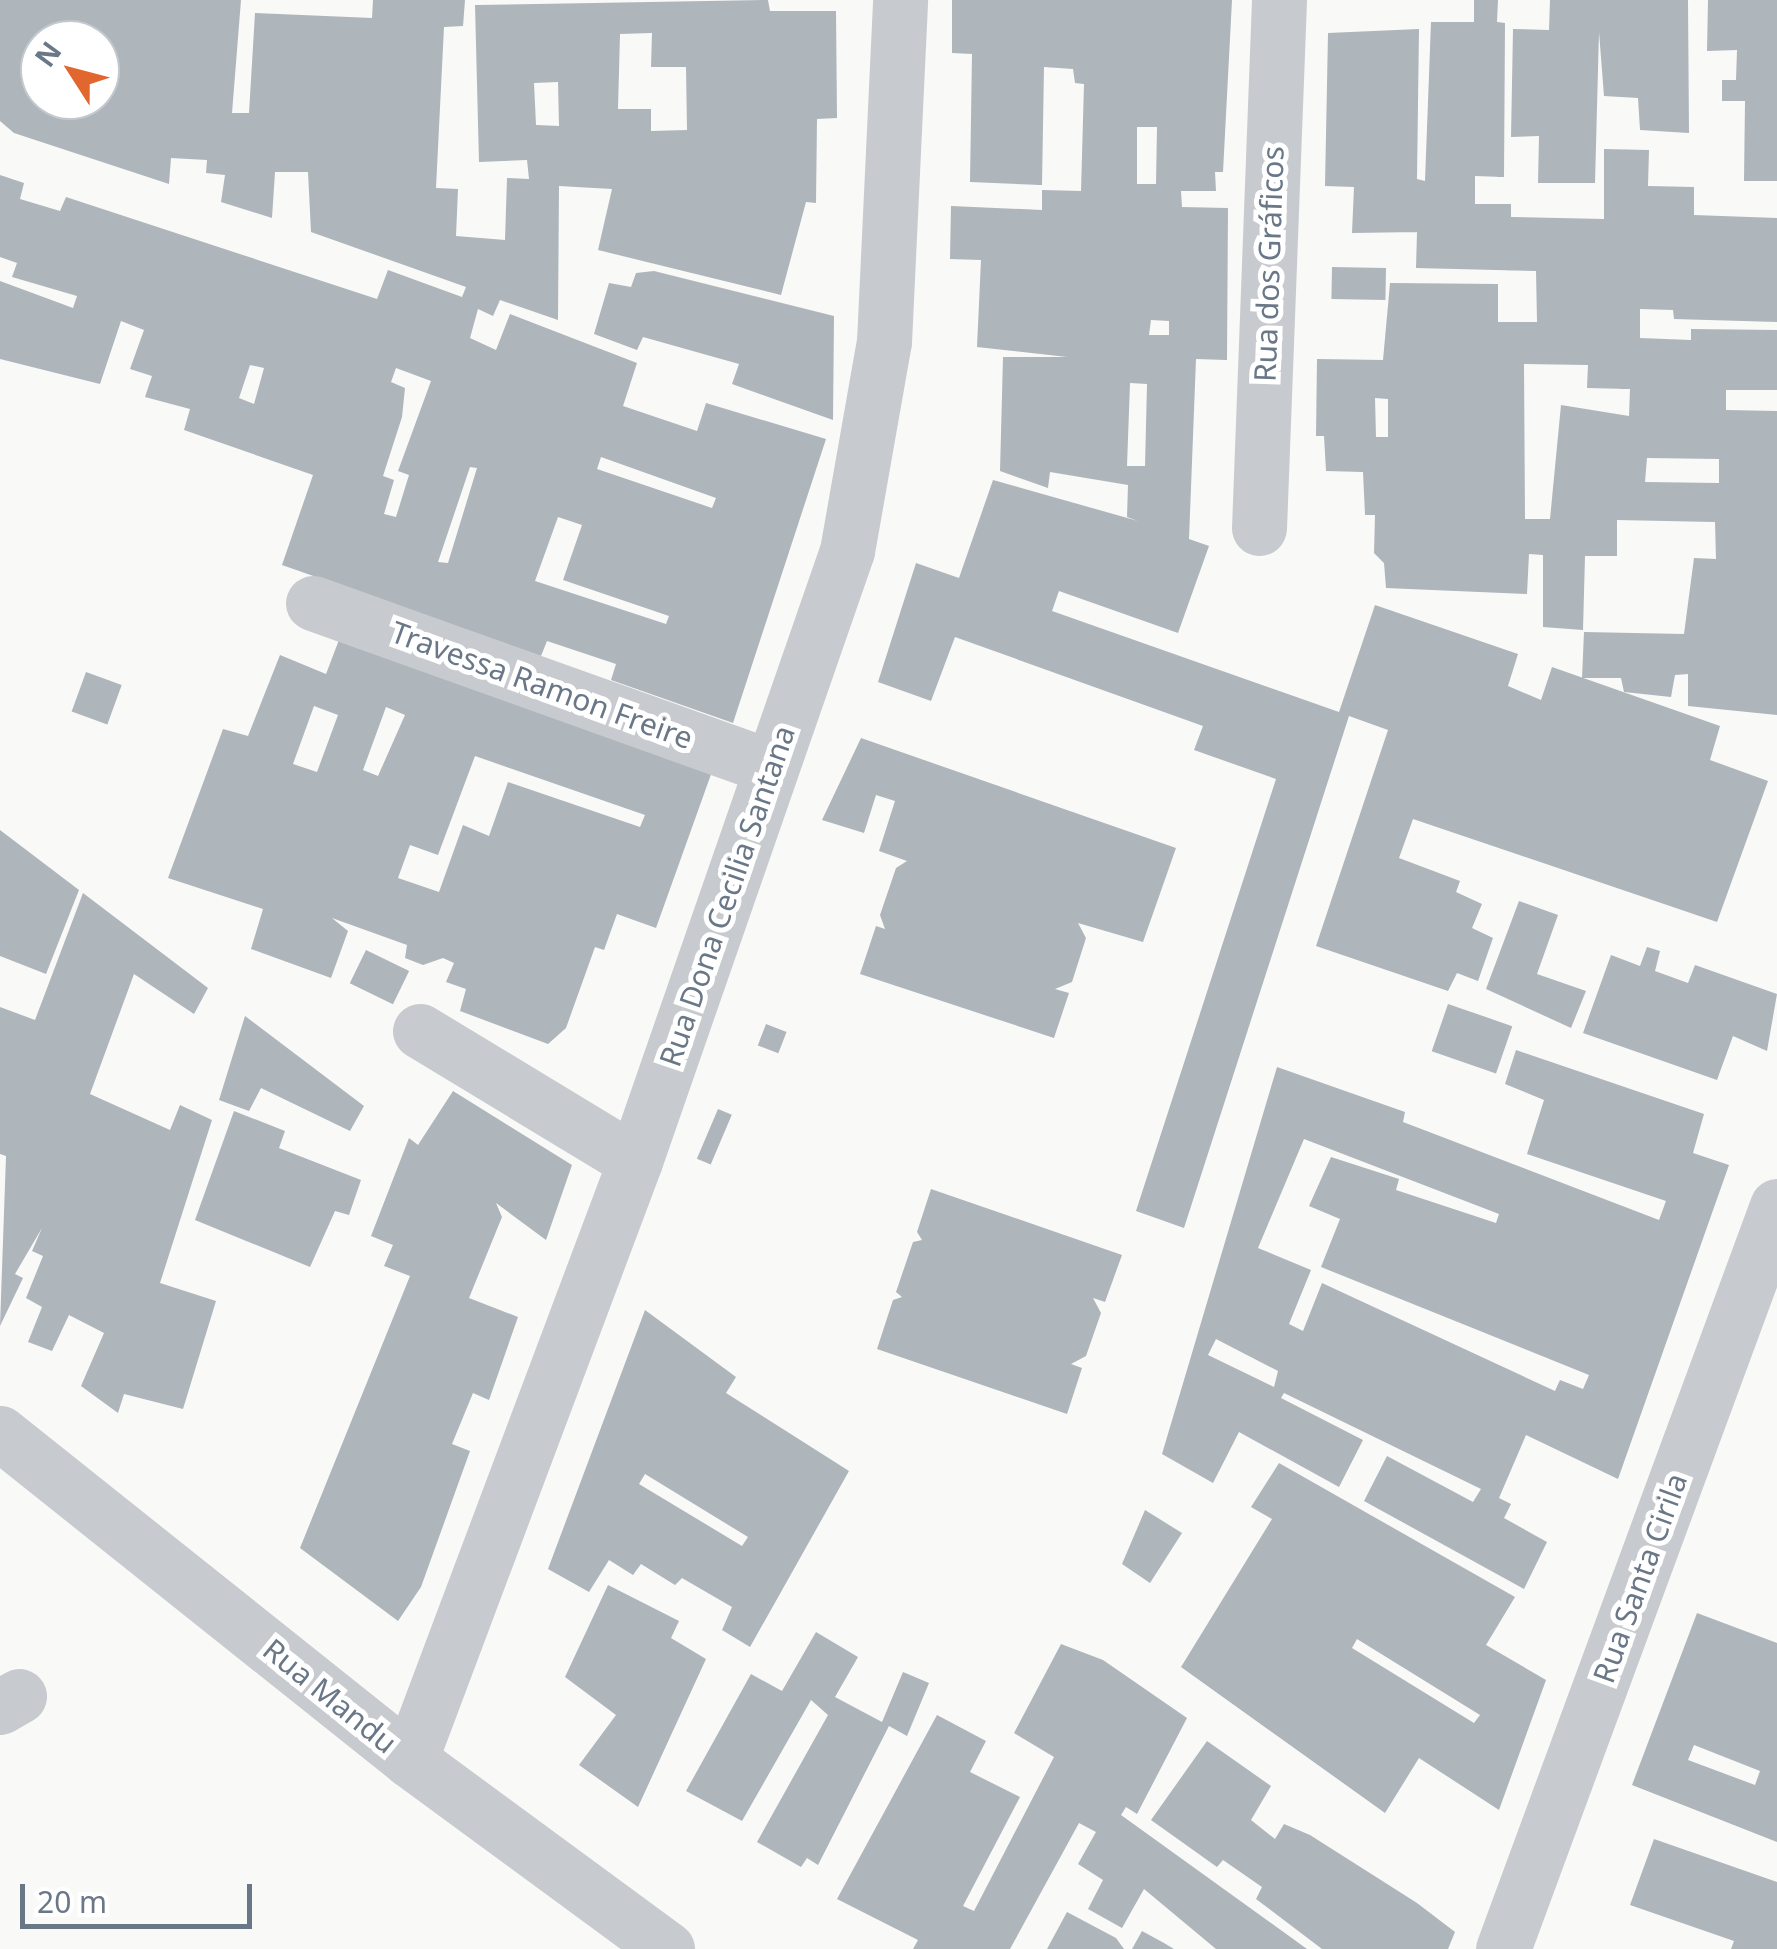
<!DOCTYPE html>
<html>
<head>
<meta charset="utf-8">
<style>
	body { margin:0 }
	#map { position:relative; width:1777px; height:1949px; overflow:hidden; background:#f9f9f7; font-family:"Noto Sans",sans-serif }
	div>[style] { position:absolute }
	[style*='--x'] { left:calc(var(--x)*1px); top:calc(var(--y)*1px); width:calc(var(--w)*1px); rotate:calc(var(--a)*1deg) }
	.building>* { inset:0; background:#aeb5bb; transform-origin:0 0 }
	.minor>* { height:55px; margin:-27.5px; padding:0 27.5px; transform-origin:27.5px; border-radius:27.5px; background:#c7cace }
	span { translate:-50% -50%; white-space:nowrap; text-align:center; line-height:1.15; -webkit-text-stroke:10px #fff; paint-order:stroke }
	.street-label { font-size:30px; color:#697787 }
	.north { position:absolute; left:20px; top:20px; width:100px; height:100px; box-sizing:border-box; background:#fff; border:2px solid #c3c9cf; border-radius:50%; rotate:306deg; font-size:28px; font-weight:700; line-height:40px; text-align:center; color:#697787 }
	.north::after { content:''; display:block; margin:auto; width:35px; height:45px; background:#e1672f; clip-path:polygon(50% 0,100% 100%,50% 72%,0 100%) }
	.scale { position:absolute; left:20px; top:1884px; width:232px; height:45px; box-sizing:border-box; border:5px solid #697787; border-top:0; padding-left:12px; font-size:30px; line-height:35px; white-space:nowrap; color:#697787; -webkit-text-stroke:8px #fff; paint-order:stroke }
</style>
</head>
<body>
<div id="map">
	<div class="building">
		<i style="clip-path:polygon(evenodd,0 0,241px 0,232px 113px,249px 113px,255px 13px,372px 18px,373px 0,465px 0,463px 26px,444px 27px,436px 188px,458px 189px,456px 236px,505px 240px,507px 178px,529px 179px,527px 160px,479px 162px,475px 5px,768px 0,770px 11px,836px 11px,837px 118px,817px 119px,816px 203px,806px 202px,781px 295px,598px 250px,612px 189px,559px 186px,558px 320px,500px 300px,493px 316px,478px 309px,470px 338px,496px 350px,510px 314px,637px 363px,623px 406px,697px 431px,706px 403px,826px 439px,733px 723px,611px 680px,616px 664px,547px 641px,541px 656px,282px 565px,313px 475px,184px 430px,190px 409px,145px 397px,152px 376px,130px 369px,144px 330px,121px 321px,100px 384px,0 359px,0 281px,73px 308px,77px 296px,12px 277px,17px 263px,0 257px,0 175px,24px 183px,20px 199px,60px 211px,66px 197px,377px 299px,388px 270px,462px 297px,466px 287px,311px 232px,308px 172px,275px 172px,272px 218px,221px 202px,225px 175px,206px 173px,207px 160px,171px 158px,169px 184px,14px 133px,0 121px,0 0,652px 33px,651px 67px,686px 67px,687px 130px,651px 131px,651px 109px,618px 109px,620px 34px,652px 33px,0 0,40px 40px,100px 40px,100px 100px,40px 100px,40px 40px,0 0,558px 82px,559px 126px,536px 125px,534px 83px,558px 82px,0 0,250px 365px,264px 368px,254px 404px,239px 398px,250px 365px,0 0,396px 368px,431px 381px,398px 471px,409px 475px,396px 517px,384px 514px,394px 480px,383px 476px,402px 417px,405px 388px,391px 382px,396px 368px,0 0,601px 457px,716px 498px,712px 508px,597px 469px,601px 457px,0 0,470px 467px,477px 468px,448px 563px,438px 562px,470px 467px,0 0,558px 517px,582px 525px,563px 580px,669px 616px,666px 624px,535px 581px,558px 517px)"></i>
		<i style="clip-path:polygon(evenodd,952px 0,1232px 0,1223px 172px,1215px 172px,1216px 191px,1181px 191px,1182px 207px,1228px 208px,1227px 360px,1196px 359px,1189px 539px,1209px 546px,1178px 633px,1059px 591px,1052px 611px,1339px 712px,1375px 605px,1518px 654px,1508px 686px,1541px 700px,1552px 667px,1720px 726px,1710px 760px,1768px 781px,1717px 922px,1413px 819px,1399px 858px,1460px 881px,1456px 892px,1482px 904px,1472px 928px,1493px 938px,1478px 981px,1457px 973px,1448px 991px,1316px 946px,1388px 730px,1349px 716px,1184px 1228px,1136px 1211px,1276px 779px,1194px 750px,1203px 726px,955px 637px,931px 701px,878px 682px,916px 563px,959px 578px,993px 480px,1138px 521px,1127px 517px,1128px 485px,1050px 472px,1048px 488px,1000px 471px,1003px 357px,1067px 357px,977px 347px,981px 260px,950px 259px,951px 206px,1042px 210px,1042px 190px,1081px 191px,1084px 84px,1075px 83px,1073px 69px,1044px 67px,1042px 185px,970px 182px,972px 54px,952px 53px,952px 0,1137px 127px,1157px 127px,1156px 184px,1137px 184px,1137px 127px,952px 0,1151px 320px,1169px 321px,1169px 335px,1149px 335px,1151px 320px,952px 0,1130px 383px,1147px 384px,1145px 466px,1127px 466px,1130px 383px)"></i>
		<i style="clip-path:polygon(evenodd,1474px 0,1498px 0,1497px 22px,1505px 23px,1504px 177px,1475px 176px,1475px 204px,1511px 204px,1511px 217px,1604px 219px,1604px 149px,1649px 150px,1648px 186px,1694px 187px,1694px 215px,1777px 218px,1777px 322px,1674px 319px,1673px 310px,1640px 309px,1640px 338px,1691px 340px,1691px 329px,1777px 330px,1777px 390px,1726px 390px,1726px 410px,1777px 411px,1777px 715px,1688px 706px,1688px 674px,1675px 675px,1671px 697px,1624px 692px,1621px 678px,1582px 678px,1584px 632px,1684px 634px,1694px 558px,1716px 559px,1715px 522px,1617px 520px,1617px 556px,1585px 556px,1583px 630px,1543px 627px,1543px 555px,1529px 554px,1527px 594px,1386px 588px,1384px 563px,1374px 553px,1375px 515px,1365px 515px,1363px 472px,1326px 471px,1324px 436px,1316px 436px,1317px 359px,1383px 360px,1390px 283px,1498px 284px,1498px 322px,1537px 322px,1536px 271px,1416px 268px,1417px 232px,1352px 233px,1354px 187px,1325px 186px,1328px 33px,1419px 29px,1417px 179px,1425px 181px,1431px 22px,1474px 22px,1474px 0,1524px 364px,1588px 365px,1587px 388px,1630px 389px,1629px 416px,1561px 405px,1550px 519px,1525px 519px,1524px 364px,1474px 0,1375px 398px,1388px 399px,1388px 437px,1376px 437px,1375px 398px,1474px 0,1647px 458px,1719px 459px,1719px 483px,1645px 482px,1647px 458px)"></i>
		<i style="clip-path:polygon(1550px 0,1688px 0,1689px 133px,1640px 130px,1638px 98px,1604px 96px,1599px 32px,1595px 183px,1538px 183px,1539px 136px,1511px 137px,1513px 29px,1549px 30px)"></i>
		<i style="clip-path:polygon(1708px 0,1777px 0,1777px 181px,1744px 181px,1745px 101px,1722px 101px,1722px 80px,1736px 80px,1737px 50px,1707px 51px)"></i>
		<i style="left:1332px;top:267px;width:54px;height:32px;rotate:1deg"></i>
		<i style="clip-path:polygon(654px 271px,834px 316px,833px 420px,732px 384px,739px 364px,643px 337px,637px 350px,594px 334px,609px 283px,631px 287px,636px 273px)"></i>
		<i style="clip-path:polygon(evenodd,342px 632px,714px 766px,656px 928px,617px 914px,604px 950px,595px 947px,566px 1028px,548px 1044px,460px 1011px,466px 989px,446px 982px,454px 963px,443px 958px,423px 965px,405px 958px,407px 945px,332px 918px,348px 931px,331px 978px,251px 949px,263px 909px,168px 878px,223px 729px,248px 736px,280px 655px,326px 674px,342px 632px,314px 706px,338px 715px,317px 772px,293px 764px,314px 706px,342px 632px,386px 707px,405px 715px,378px 776px,363px 770px,386px 707px,342px 632px,475px 756px,645px 815px,640px 827px,508px 782px,489px 836px,463px 825px,439px 892px,398px 878px,410px 845px,438px 855px,475px 756px)"></i>
		<i style="left:86px;top:672px;width:38px;height:42px;rotate:20deg"></i>
		<i style="clip-path:polygon(861px 738px,1176px 848px,1143px 942px,1078px 923px,1086px 938px,1072px 982px,1055px 989px,1069px 993px,1054px 1038px,860px 974px,876px 926px,885px 929px,880px 915px,896px 868px,907px 861px,879px 851px,895px 801px,876px 795px,864px 833px,822px 820px)"></i>
		<i style="clip-path:polygon(0 830px,79px 890px,46px 974px,0 956px)"></i>
		<i style="clip-path:polygon(83px 893px,208px 988px,194px 1014px,134px 974px,90px 1094px,170px 1130px,180px 1105px,212px 1120px,160px 1283px,216px 1301px,183px 1409px,124px 1394px,118px 1413px,81px 1386px,104px 1333px,69px 1315px,52px 1351px,28px 1342px,42px 1307px,26px 1298px,43px 1256px,32px 1251px,42px 1228px,15px 1274px,23px 1278px,0 1326px,6px 1156px,0 1154px,0 1007px,35px 1020px)"></i>
		<i style="clip-path:polygon(1519px 901px,1558px 915px,1537px 974px,1586px 991px,1571px 1028px,1486px 989px)"></i>
		<i style="clip-path:polygon(1647px 947px,1660px 951px,1655px 971px,1688px 983px,1695px 965px,1777px 994px,1767px 1051px,1733px 1036px,1717px 1080px,1583px 1033px,1611px 955px,1640px 966px)"></i>
		<i style="left:366px;top:950px;width:48px;height:37px;rotate:26deg"></i>
		<i style="left:1448px;top:1004px;width:68px;height:50px;rotate:19deg"></i>
		<i style="clip-path:polygon(245px 1016px,364px 1106px,350px 1131px,261px 1088px,249px 1111px,219px 1100px)"></i>
		<i style="left:766px;top:1024px;width:22px;height:23px;rotate:21deg"></i>
		<i style="clip-path:polygon(evenodd,1516px 1050px,1704px 1114px,1693px 1153px,1729px 1165px,1618px 1479px,1526px 1435px,1499px 1498px,1511px 1504px,1504px 1518px,1547px 1542px,1524px 1589px,1364px 1501px,1387px 1456px,1473px 1502px,1481px 1489px,1284px 1393px,1281px 1398px,1363px 1440px,1339px 1487px,1239px 1432px,1213px 1483px,1162px 1454px,1277px 1067px,1405px 1112px,1403px 1122px,1659px 1220px,1666px 1201px,1527px 1154px,1544px 1100px,1505px 1084px,1516px 1050px,1304px 1139px,1499px 1214px,1496px 1223px,1396px 1190px,1399px 1179px,1331px 1157px,1309px 1206px,1340px 1219px,1321px 1267px,1589px 1375px,1583px 1389px,1560px 1380px,1555px 1391px,1322px 1283px,1303px 1331px,1289px 1324px,1311px 1270px,1258px 1248px,1304px 1139px,1516px 1050px,1216px 1339px,1278px 1371px,1274px 1387px,1208px 1355px,1216px 1339px)"></i>
		<i style="clip-path:polygon(453px 1091px,572px 1165px,546px 1240px,496px 1203px,502px 1217px,469px 1298px,518px 1317px,489px 1400px,473px 1393px,452px 1444px,470px 1451px,421px 1587px,398px 1621px,300px 1548px,410px 1276px,384px 1266px,393px 1245px,371px 1236px,409px 1138px,418px 1145px)"></i>
		<i style="left:718px;top:1109px;width:15px;height:54px;rotate:23deg"></i>
		<i style="clip-path:polygon(234px 1111px,285px 1131px,279px 1148px,361px 1180px,349px 1215px,335px 1211px,310px 1267px,195px 1220px)"></i>
		<i style="clip-path:polygon(931px 1189px,1122px 1255px,1105px 1302px,1093px 1298px,1101px 1313px,1086px 1356px,1071px 1364px,1082px 1368px,1067px 1414px,877px 1349px,893px 1300px,902px 1297px,896px 1292px,913px 1242px,922px 1240px,917px 1232px)"></i>
		<i style="clip-path:polygon(evenodd,645px 1310px,736px 1377px,726px 1393px,849px 1471px,750px 1647px,722px 1630px,732px 1607px,682px 1578px,675px 1585px,641px 1564px,633px 1575px,609px 1560px,589px 1592px,548px 1569px,645px 1310px,645px 1474px,748px 1537px,742px 1546px,639px 1484px,645px 1474px)"></i>
		<i style="clip-path:polygon(evenodd,1279px 1463px,1515px 1597px,1486px 1645px,1546px 1680px,1499px 1810px,1419px 1758px,1385px 1813px,1181px 1667px,1272px 1519px,1251px 1507px,1279px 1463px,1357px 1639px,1480px 1715px,1474px 1723px,1352px 1648px,1357px 1639px)"></i>
		<i style="clip-path:polygon(1145px 1510px,1182px 1533px,1150px 1583px,1122px 1564px)"></i>
		<i style="clip-path:polygon(608px 1585px,679px 1621px,671px 1638px,706px 1659px,638px 1807px,579px 1765px,616px 1715px,565px 1677px)"></i>
		<i style="clip-path:polygon(evenodd,1697px 1613px,1777px 1643px,1777px 1842px,1632px 1785px,1697px 1613px,1694px 1745px,1760px 1771px,1755px 1785px,1688px 1760px,1694px 1745px)"></i>
		<i style="clip-path:polygon(816px 1632px,858px 1657px,835px 1697px,882px 1722px,903px 1672px,929px 1683px,907px 1736px,889px 1726px,818px 1865px,807px 1858px,801px 1867px,757px 1842px,828px 1715px,811px 1700px,742px 1821px,686px 1791px,751px 1674px,782px 1691px)"></i>
		<i style="clip-path:polygon(1061px 1644px,1103px 1660px,1187px 1718px,1137px 1814px,1126px 1807px,1121px 1815px,1307px 1949px,1216px 1949px,1144px 1889px,1122px 1928px,1088px 1909px,1103px 1880px,1078px 1864px,1096px 1832px,1079px 1823px,1010px 1949px,913px 1949px,918px 1940px,837px 1899px,937px 1715px,986px 1741px,970px 1772px,1020px 1797px,963px 1906px,974px 1911px,1054px 1757px,1014px 1733px)"></i>
		<i style="clip-path:polygon(1207px 1741px,1271px 1786px,1251px 1820px,1275px 1839px,1284px 1824px,1310px 1835px,1417px 1903px,1455px 1932px,1448px 1949px,1322px 1949px,1256px 1899px,1262px 1887px,1223px 1860px,1217px 1867px,1151px 1820px)"></i>
		<i style="clip-path:polygon(1654px 1839px,1777px 1882px,1777px 1949px,1731px 1949px,1734px 1941px,1630px 1905px)"></i>
		<i style="clip-path:polygon(1067px 1912px,1116px 1938px,1124px 1949px,1047px 1949px)"></i>
		<i style="clip-path:polygon(1142px 1931px,1164px 1943px,1174px 1949px,1132px 1949px)"></i>
	</div>
	<div class="minor">
		<i style="--x:1259;--y:528;--w:528;--a:-87.83"></i>
		<i style="--x:313;--y:603;--w:486;--a:19.7"></i>
		<i style="--x:420;--y:1031;--w:251;--a:31.2"></i>
		<i style="--x:0;--y:1433;--w:524;--a:38.57"></i>
		<i style="--x:410;--y:1760;--w:319;--a:36.3"></i>
		<i style="--x:0;--y:1707;--w:22;--a:-30"></i>
		<i style="--x:410;--y:1760;--w:640;--a:-69.41"></i>
		<i style="--x:635;--y:1161;--w:646;--a:-70.84"></i>
		<i style="--x:847;--y:551;--w:212;--a:-80"></i>
		<i style="--x:884;--y:342;--w:342;--a:-87.3"></i>
		<i style="--x:1503;--y:1949;--w:792;--a:-69.76"></i>
	</div>
	<div class="street-label">
		<span style="left:1269px;top:264px;rotate:-88deg">Rua dos Gráficos</span>
		<span style="left:542px;top:685px;rotate:20deg">Travessa Ramon Freire</span>
		<span style="left:727px;top:896px;rotate:-71deg">Rua Dona Cecilia Santana</span>
		<span style="left:1640px;top:1578px;rotate:-70deg">Rua Santa Cirila</span>
		<span style="left:330px;top:1696px;rotate:39deg">Rua Mandu</span>
	</div>
	<div class="north">N</div>
	<div class="scale">20 m</div>
</div>
</body>
</html>
